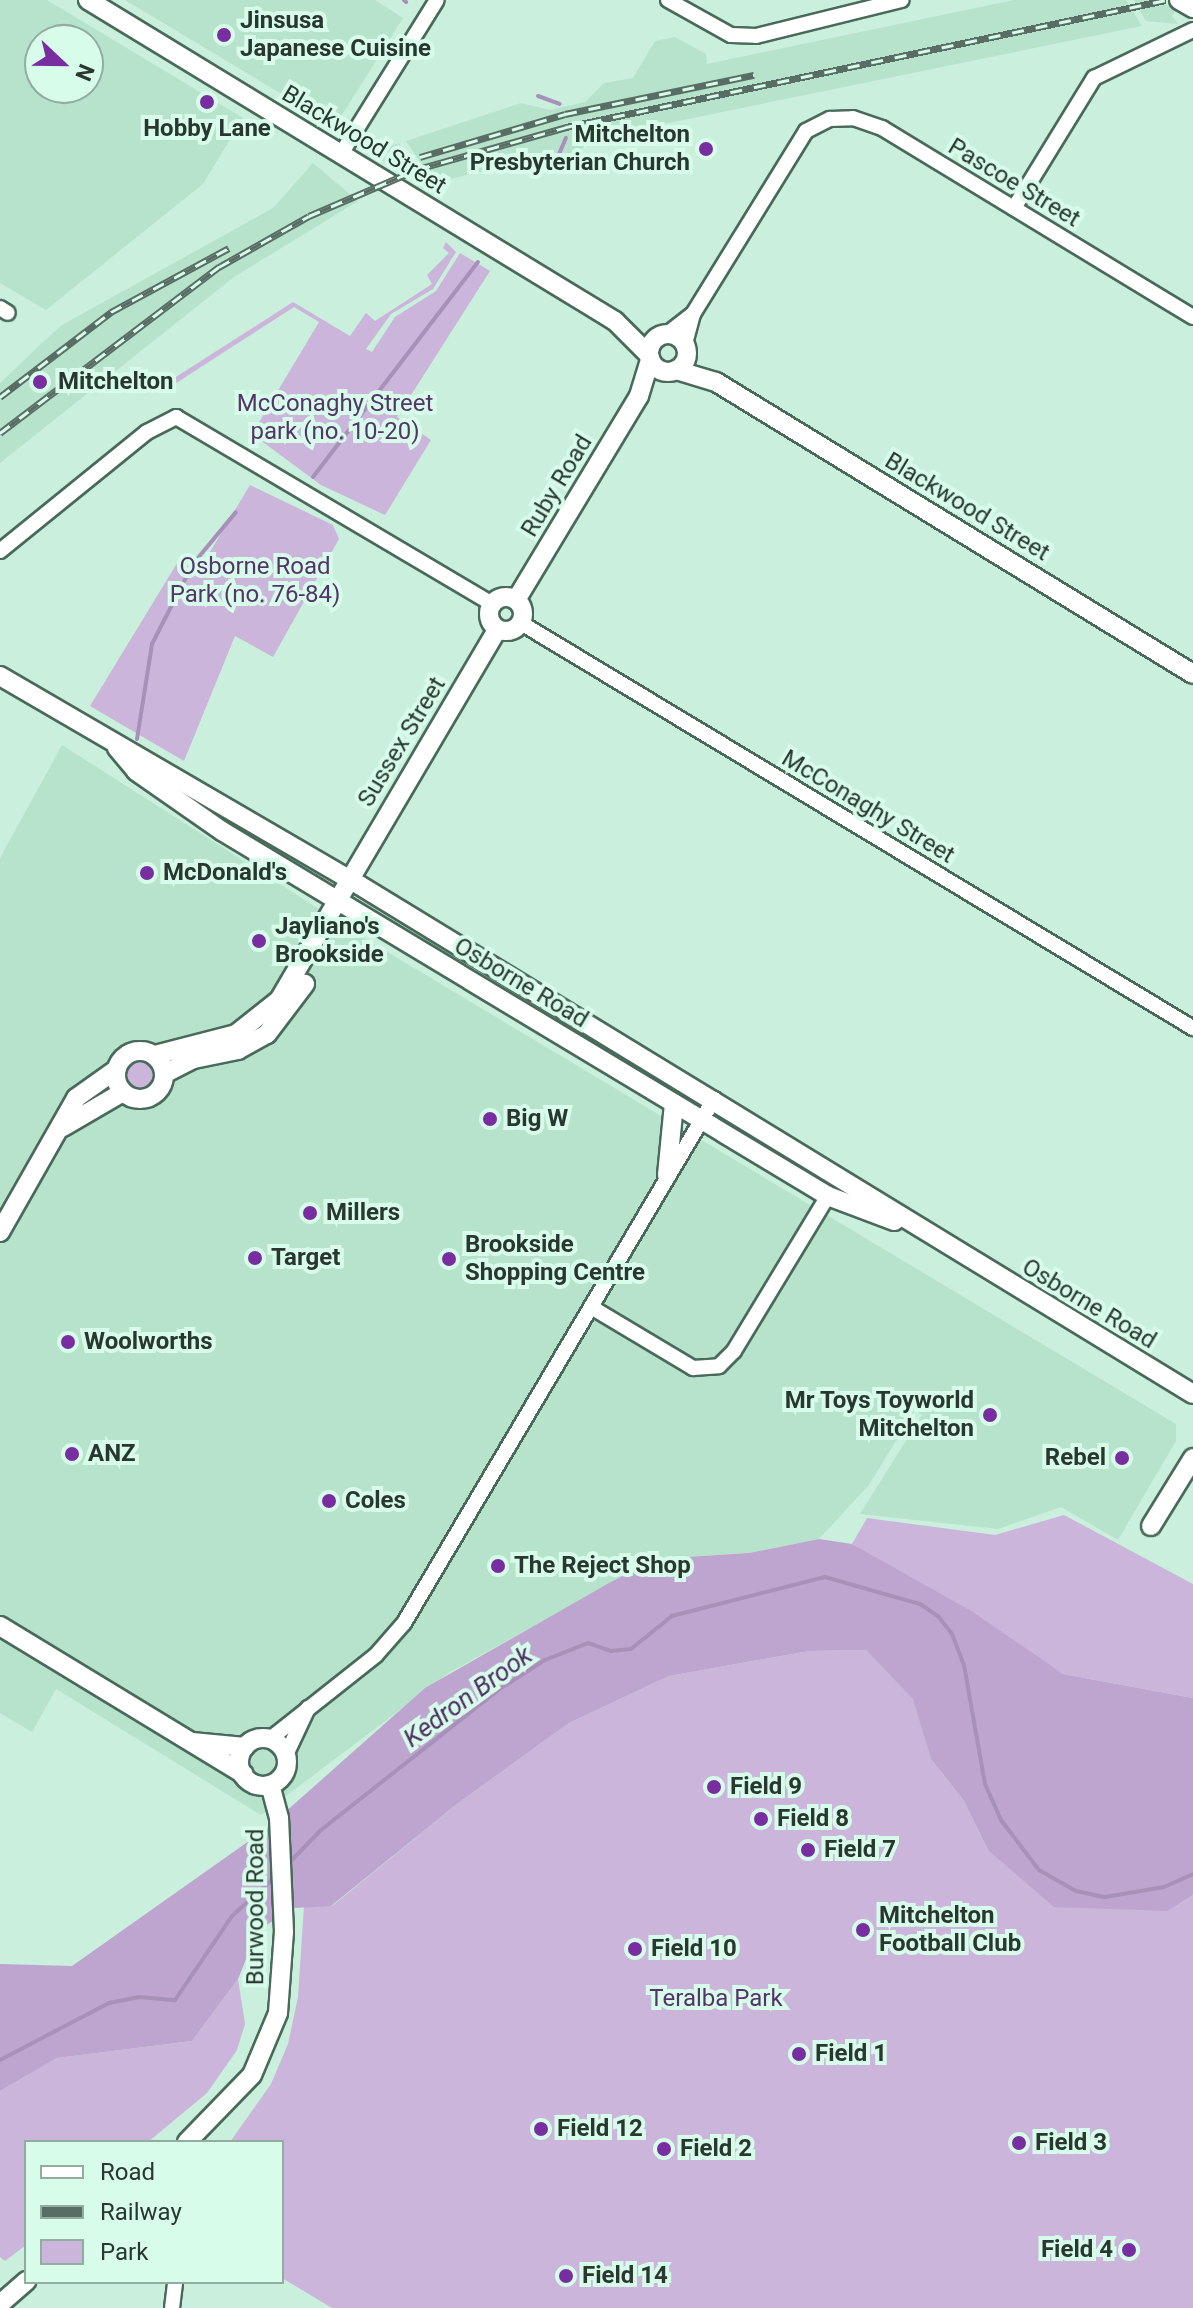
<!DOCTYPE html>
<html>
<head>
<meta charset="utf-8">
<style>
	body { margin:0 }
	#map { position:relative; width:1193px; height:2308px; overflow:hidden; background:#caefdd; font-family:Roboto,sans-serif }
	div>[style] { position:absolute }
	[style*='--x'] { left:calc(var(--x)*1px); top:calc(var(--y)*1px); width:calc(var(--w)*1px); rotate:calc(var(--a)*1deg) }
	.built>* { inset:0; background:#b7e3cd }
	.green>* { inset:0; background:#cbb5db }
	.round { border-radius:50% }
	.forest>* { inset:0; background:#bda5cf }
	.stream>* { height:4px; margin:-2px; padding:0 2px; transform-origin:2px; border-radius:2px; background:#a891b9 }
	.roads { filter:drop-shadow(2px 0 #496a5b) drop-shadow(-2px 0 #496a5b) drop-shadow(0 2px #496a5b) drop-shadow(0 -2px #496a5b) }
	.street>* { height:14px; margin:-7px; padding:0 7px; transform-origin:7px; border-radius:7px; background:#fff }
	.secondary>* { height:18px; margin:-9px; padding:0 9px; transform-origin:9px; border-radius:9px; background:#fff }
	.secondary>.ring { margin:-9px; padding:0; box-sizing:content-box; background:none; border:18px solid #fff; border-radius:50% }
	.rail>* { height:7px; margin-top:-3.5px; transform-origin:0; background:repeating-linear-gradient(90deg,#d7fcea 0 12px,#586d63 0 24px); box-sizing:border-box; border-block:2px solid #586d63 }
	.dots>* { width:22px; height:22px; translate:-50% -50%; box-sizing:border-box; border:4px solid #d7fcea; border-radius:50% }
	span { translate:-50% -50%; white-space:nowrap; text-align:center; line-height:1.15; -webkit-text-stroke:8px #d7fcea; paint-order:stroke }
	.poi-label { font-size:24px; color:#293730; font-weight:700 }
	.left { translate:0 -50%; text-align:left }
	.right { translate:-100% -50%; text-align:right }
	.street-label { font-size:24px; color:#293730 }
	.park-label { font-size:24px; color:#543469 }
	.water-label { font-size:26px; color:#4f2f64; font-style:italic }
	.legend { position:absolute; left:24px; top:2140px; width:260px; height:144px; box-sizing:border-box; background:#d7fcea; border:2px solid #91ada0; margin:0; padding:10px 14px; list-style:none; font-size:24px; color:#293730 }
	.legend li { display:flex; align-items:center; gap:16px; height:40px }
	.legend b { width:40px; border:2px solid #91ada0 }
	.north { position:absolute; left:24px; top:24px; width:80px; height:80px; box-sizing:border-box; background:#d7fcea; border:2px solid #91ada0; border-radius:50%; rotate:112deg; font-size:22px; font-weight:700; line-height:32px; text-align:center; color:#293730 }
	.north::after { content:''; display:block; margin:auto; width:28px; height:36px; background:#782ea1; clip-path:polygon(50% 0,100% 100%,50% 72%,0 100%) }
</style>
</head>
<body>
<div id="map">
	<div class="built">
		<i style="clip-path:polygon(evenodd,0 0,47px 0,243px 118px,203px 184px,46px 310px,0 283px,0 0,40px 40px,88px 40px,88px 88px,40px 88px,40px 40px)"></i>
		<i style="clip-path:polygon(125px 0,375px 0,403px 18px,335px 126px)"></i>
		<i style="clip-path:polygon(1014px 0,1126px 0,1142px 26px,600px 137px,572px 155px,543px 163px,528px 160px,434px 183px,406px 141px,521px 103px,550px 110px,585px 102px,604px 83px,633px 78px,655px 41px,675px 37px,706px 54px,707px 64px)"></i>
		<i style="clip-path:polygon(1134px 0,1157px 0,1176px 10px,1172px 16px,1178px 24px,1146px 21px)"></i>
		<i style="clip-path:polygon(399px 143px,423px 185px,370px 153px)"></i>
		<i style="clip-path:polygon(313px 163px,358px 201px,234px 277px,0 463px,0 383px,40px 345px,62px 325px,273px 208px)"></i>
		<i style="clip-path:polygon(62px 745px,369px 941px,1176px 1424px,1176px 1441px,1118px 1540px,1061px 1507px,998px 1529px,860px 1514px,922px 1415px,915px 1410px,869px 1485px,819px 1539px,749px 1553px,656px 1559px,450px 1672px,261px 1815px,56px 1689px,32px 1732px,0 1713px,0 858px)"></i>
	</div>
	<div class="green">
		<i style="clip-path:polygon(446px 242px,456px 252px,433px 289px,391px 314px,366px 349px,372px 352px,395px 317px,436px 291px,460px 253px,490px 271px,397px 417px,431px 440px,385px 515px,321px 485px,252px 434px,319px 322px,294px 307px,170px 387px,168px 382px,293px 302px,350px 336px,366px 313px,375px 321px,432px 284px,427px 275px,449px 253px,443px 248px)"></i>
		<i style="clip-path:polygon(250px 485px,333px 525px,339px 539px,273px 657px,235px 636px,184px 761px,90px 706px,179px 560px,198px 572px)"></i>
		<i class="round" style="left:126px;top:1062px;width:28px;height:28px"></i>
		<i style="clip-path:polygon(1064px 1515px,1193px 1584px,1193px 1698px,1063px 1674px,852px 1544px,867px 1518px,995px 1535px)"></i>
		<i style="clip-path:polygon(866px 1650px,914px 1699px,931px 1759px,964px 1801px,988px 1850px,1168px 1911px,1193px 1895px,1193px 2308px,332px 2308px,282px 2278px,282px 2142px,230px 2142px,271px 2084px,288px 2044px,298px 1997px,304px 1906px,332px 1906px,457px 1804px,569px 1723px,669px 1676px,809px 1651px)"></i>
		<i style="clip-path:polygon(238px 1979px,245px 2024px,237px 2050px,207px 2093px,148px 2142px,26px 2142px,26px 2245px,5px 2261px,0 2257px,0 2091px,57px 2058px,192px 2041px)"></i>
	</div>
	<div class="forest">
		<i style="clip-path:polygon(819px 1539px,852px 1544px,973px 1612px,1063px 1674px,1193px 1698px,1193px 1895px,1168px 1911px,1054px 1907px,988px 1850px,964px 1801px,931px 1759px,913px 1699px,866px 1650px,809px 1651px,669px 1676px,569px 1723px,457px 1804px,331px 1906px,295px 1908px,268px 1924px,255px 1937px,238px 1979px,192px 2041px,57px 2058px,0 2091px,0 1964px,72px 1966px,266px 1829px,425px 1688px,609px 1583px,656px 1559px,749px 1553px)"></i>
	</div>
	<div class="stream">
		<i style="--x:404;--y:0;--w:3;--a:45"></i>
		<i style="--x:538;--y:96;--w:23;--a:20"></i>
		<i style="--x:557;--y:159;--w:23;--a:-67"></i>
		<i style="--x:313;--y:477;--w:271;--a:-52.5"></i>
		<i style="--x:137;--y:739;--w:96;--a:-81"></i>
		<i style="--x:152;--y:644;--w:90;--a:-62.9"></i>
		<i style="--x:193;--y:564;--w:67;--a:-50.4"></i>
		<i style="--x:288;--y:1864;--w:47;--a:-45.9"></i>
		<i style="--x:321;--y:1830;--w:229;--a:-38.3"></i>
		<i style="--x:501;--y:1688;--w:52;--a:-32.5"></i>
		<i style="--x:545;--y:1660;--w:46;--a:-21.6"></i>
		<i style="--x:588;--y:1643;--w:24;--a:19"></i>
		<i style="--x:611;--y:1651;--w:20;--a:-6"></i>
		<i style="--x:631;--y:1649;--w:53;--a:-38.8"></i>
		<i style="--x:672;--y:1616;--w:158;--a:-14.3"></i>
		<i style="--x:825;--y:1577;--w:99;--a:15.9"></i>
		<i style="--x:920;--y:1604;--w:22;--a:34"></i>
		<i style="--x:938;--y:1616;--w:23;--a:52"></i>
		<i style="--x:952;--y:1634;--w:33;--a:69"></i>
		<i style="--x:964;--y:1665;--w:121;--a:80"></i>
		<i style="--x:985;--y:1784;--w:39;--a:66"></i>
		<i style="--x:1001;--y:1820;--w:63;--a:52.8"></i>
		<i style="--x:1039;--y:1870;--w:43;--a:29.6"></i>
		<i style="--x:1076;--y:1891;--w:30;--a:12"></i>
		<i style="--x:1105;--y:1897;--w:60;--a:-9.6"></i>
		<i style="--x:1164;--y:1887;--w:32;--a:-24"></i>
		<i style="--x:0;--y:2060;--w:123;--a:-27.6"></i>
		<i style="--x:109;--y:2003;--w:31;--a:-11"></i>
		<i style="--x:139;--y:1997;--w:36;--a:5"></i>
		<i style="--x:175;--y:2000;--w:102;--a:-55.8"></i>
		<i style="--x:232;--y:1916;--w:59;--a:-42.3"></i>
	</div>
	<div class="roads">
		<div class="street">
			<i style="--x:668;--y:0;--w:72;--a:29.1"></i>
			<i style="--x:731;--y:35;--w:25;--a:2"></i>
			<i style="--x:756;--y:36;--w:150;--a:-13.9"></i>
			<i style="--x:341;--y:154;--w:181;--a:-58.1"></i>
			<i style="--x:1014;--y:208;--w:153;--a:-58.4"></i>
			<i style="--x:1094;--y:78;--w:110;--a:-25.9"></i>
			<i style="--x:0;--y:308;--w:9;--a:32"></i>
			<i style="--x:667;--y:334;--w:33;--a:-38"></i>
			<i style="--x:685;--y:344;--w:31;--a:-75"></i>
			<i style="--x:693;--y:314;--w:215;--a:-58.3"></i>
			<i style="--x:806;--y:131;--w:27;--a:-27"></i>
			<i style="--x:830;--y:119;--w:23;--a:-2"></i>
			<i style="--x:853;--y:118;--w:31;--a:19"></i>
			<i style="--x:882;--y:128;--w:364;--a:31.3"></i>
			<i style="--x:0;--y:551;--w:189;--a:-39"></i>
			<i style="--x:147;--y:432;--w:33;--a:-27"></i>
			<i style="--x:176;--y:417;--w:367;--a:30.6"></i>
			<i style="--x:521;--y:623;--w:785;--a:31.08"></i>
			<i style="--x:591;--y:1307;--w:119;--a:30.9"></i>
			<i style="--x:693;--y:1368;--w:26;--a:-4"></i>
			<i style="--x:719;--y:1366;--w:21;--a:-45"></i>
			<i style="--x:734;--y:1351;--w:181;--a:-58.8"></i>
			<i style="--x:270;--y:1739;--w:135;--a:-38.4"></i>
			<i style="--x:376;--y:1655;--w:43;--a:-48.8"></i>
			<i style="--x:404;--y:1623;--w:609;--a:-59.39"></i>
			<i style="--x:286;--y:1755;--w:52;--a:-64.9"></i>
			<i style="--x:172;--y:2308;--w:26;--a:-83"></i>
		</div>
		<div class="secondary">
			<i style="--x:88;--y:0;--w:617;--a:31.35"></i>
			<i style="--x:615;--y:321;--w:48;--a:45"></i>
			<i style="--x:1179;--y:0;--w:16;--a:30"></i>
			<i class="ring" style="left:649px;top:334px;width:20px;height:20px"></i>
			<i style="--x:676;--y:370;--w:42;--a:16.7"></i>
			<i style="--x:716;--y:382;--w:559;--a:31.47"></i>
			<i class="ring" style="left:489px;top:597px;width:16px;height:16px"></i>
			<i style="--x:516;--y:600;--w:238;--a:-58.9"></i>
			<i style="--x:639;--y:396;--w:39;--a:-73"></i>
			<i style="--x:0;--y:676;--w:406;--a:30.2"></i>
			<i style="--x:351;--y:880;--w:986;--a:31.4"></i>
			<i style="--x:117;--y:748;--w:30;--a:50"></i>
			<i style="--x:136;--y:771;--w:105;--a:34.9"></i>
			<i style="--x:222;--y:831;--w:707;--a:31.06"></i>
			<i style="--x:828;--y:1196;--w:71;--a:20.7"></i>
			<i class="ring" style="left:116px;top:1051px;width:30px;height:30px"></i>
			<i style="--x:155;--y:1055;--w:84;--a:-14.5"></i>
			<i style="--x:236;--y:1034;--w:55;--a:-38.3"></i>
			<i style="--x:279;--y:1000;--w:429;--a:-59.5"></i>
			<i style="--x:164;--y:1074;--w:34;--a:-27"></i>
			<i style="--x:194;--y:1059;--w:45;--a:-11.6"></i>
			<i style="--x:238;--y:1050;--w:33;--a:-29"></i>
			<i style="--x:267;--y:1034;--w:63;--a:-52.8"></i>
			<i style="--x:63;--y:1127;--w:69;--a:-30.3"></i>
			<i style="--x:667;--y:1175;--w:72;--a:-84.4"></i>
			<i style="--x:0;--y:1232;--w:154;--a:-60.4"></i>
			<i style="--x:76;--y:1098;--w:50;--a:-35.3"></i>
			<i style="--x:1151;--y:1526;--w:80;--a:-58.3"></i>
			<i style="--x:0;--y:1626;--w:285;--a:31.3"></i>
			<i class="ring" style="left:239px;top:1738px;width:30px;height:30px"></i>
			<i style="--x:192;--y:1742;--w:53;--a:5.4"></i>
			<i style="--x:187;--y:2142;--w:93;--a:-45.9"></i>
			<i style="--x:252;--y:2075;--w:67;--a:-67.2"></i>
			<i style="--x:278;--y:2013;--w:81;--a:-85.8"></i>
			<i style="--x:284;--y:1932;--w:114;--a:-92.5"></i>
			<i style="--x:279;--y:1818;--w:34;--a:-105"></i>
			<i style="--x:0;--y:2304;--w:35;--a:-41"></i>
		</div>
	</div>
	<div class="rail">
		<i style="--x:420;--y:157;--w:151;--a:-16.5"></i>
		<i style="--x:565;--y:114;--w:193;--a:-11.7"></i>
		<i style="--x:0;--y:397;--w:140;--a:-37.4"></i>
		<i style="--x:111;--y:312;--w:134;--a:-28.5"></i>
		<i style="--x:0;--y:433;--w:275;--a:-37.2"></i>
		<i style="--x:219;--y:267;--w:103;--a:-29.5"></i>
		<i style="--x:309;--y:216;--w:119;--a:-23.3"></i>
		<i style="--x:418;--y:169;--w:154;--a:-15.8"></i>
		<i style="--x:566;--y:127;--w:613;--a:-11.95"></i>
	</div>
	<div class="dots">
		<i style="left:224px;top:35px;background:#782ea1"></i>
		<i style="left:207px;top:102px;background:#782ea1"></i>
		<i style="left:706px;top:149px;background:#782ea1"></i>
		<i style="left:40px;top:382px;background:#782ea1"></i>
		<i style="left:147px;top:873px;background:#782ea1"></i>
		<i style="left:259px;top:941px;background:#782ea1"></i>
		<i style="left:490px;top:1119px;background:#782ea1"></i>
		<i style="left:310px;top:1213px;background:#782ea1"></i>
		<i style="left:255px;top:1258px;background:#782ea1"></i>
		<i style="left:449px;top:1259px;background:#782ea1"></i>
		<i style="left:68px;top:1342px;background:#782ea1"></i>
		<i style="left:990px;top:1415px;background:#782ea1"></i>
		<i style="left:72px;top:1454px;background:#782ea1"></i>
		<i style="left:1122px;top:1458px;background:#782ea1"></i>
		<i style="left:329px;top:1501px;background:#782ea1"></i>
		<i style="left:498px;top:1566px;background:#782ea1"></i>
		<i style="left:714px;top:1787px;background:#782ea1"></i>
		<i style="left:761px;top:1819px;background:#782ea1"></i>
		<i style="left:808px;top:1850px;background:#782ea1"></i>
		<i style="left:863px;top:1930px;background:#782ea1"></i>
		<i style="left:635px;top:1949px;background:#782ea1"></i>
		<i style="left:799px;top:2054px;background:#782ea1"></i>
		<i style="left:541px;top:2129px;background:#782ea1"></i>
		<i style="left:1019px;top:2143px;background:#782ea1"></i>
		<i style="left:664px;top:2149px;background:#782ea1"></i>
		<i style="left:1129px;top:2250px;background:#782ea1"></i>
		<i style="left:566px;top:2276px;background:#782ea1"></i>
	</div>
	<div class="poi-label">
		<span class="left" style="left:240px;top:35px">Jinsusa<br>Japanese Cuisine</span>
		<span style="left:207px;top:129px">Hobby Lane</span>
		<span class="right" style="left:690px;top:149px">Mitchelton<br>Presbyterian Church</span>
		<span class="left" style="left:58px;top:382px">Mitchelton</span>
		<span class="left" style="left:163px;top:873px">McDonald's</span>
		<span class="left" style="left:275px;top:941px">Jayliano's<br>Brookside</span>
		<span class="left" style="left:506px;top:1119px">Big W</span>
		<span class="left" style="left:326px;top:1213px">Millers</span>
		<span class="left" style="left:465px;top:1259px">Brookside<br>Shopping Centre</span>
		<span class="left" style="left:271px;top:1258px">Target</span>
		<span class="left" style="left:84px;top:1342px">Woolworths</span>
		<span class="right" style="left:974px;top:1415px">Mr Toys Toyworld<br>Mitchelton</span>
		<span class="left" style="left:88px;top:1454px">ANZ</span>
		<span class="right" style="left:1106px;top:1458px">Rebel</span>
		<span class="left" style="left:345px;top:1501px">Coles</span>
		<span class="left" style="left:514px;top:1566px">The Reject Shop</span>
		<span class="left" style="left:730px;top:1787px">Field 9</span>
		<span class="left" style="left:777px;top:1819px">Field 8</span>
		<span class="left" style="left:824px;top:1850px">Field 7</span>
		<span class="left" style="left:879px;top:1930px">Mitchelton<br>Football Club</span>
		<span class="left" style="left:651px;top:1949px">Field 10</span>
		<span class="left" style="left:815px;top:2054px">Field 1</span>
		<span class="left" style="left:557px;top:2129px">Field 12</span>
		<span class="left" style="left:1035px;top:2143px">Field 3</span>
		<span class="left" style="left:680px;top:2149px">Field 2</span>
		<span class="right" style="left:1113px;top:2250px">Field 4</span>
		<span class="left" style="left:582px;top:2276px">Field 14</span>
	</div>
	<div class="street-label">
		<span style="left:364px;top:140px;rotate:31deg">Blackwood Street</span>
		<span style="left:1014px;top:183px;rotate:31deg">Pascoe Street</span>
		<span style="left:557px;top:486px;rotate:-59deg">Ruby Road</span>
		<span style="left:967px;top:507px;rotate:31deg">Blackwood Street</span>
		<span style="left:402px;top:742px;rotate:-59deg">Sussex Street</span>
		<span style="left:868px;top:807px;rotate:31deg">McConaghy Street</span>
		<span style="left:521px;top:983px;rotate:31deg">Osborne Road</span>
		<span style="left:1089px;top:1304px;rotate:31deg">Osborne Road</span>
		<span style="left:256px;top:1907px;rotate:-90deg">Burwood Road</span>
	</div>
	<div class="park-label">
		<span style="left:335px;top:418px">McConaghy Street<br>park (no. 10-20)</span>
		<span style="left:255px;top:581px">Osborne Road<br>Park (no. 76-84)</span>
		<span style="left:716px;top:1999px">Teralba Park</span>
	</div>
	<div class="water-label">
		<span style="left:468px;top:1697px;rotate:-36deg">Kedron Brook</span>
	</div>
	<ul class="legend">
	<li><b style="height:10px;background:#fff"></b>Road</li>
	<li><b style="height:10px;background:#586d63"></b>Railway</li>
	<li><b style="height:22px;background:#cbb5db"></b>Park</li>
	</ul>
	<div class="north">N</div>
</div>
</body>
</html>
